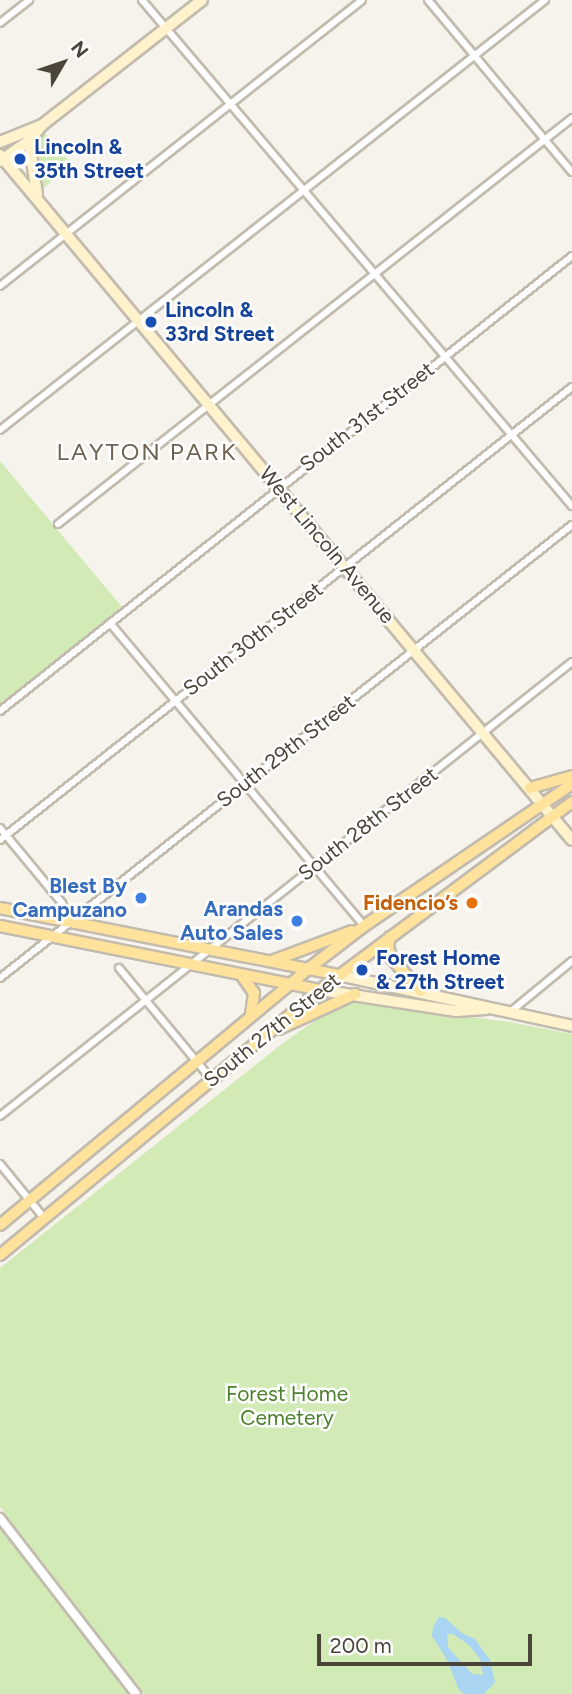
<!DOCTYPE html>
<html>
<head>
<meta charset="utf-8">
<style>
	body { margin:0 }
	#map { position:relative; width:572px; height:1694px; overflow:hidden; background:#f6f3ec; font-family:Figtree,sans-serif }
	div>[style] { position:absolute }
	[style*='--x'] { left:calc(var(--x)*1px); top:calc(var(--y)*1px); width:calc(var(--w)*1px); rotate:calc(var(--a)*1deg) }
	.green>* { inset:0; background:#d2eab5 }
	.water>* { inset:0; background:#a9d4f2 }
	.roads { filter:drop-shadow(2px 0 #c2bbae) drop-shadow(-2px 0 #c2bbae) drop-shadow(0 2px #c2bbae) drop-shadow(0 -2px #c2bbae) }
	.minor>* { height:6px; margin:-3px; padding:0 3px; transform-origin:3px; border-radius:3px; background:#fff }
	.tertiary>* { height:8px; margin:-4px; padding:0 4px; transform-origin:4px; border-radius:4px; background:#fff }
	.secondary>* { height:10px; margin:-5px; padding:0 5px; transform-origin:5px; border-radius:5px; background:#fff3cd }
	.primary>* { height:10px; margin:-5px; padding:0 5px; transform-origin:5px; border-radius:5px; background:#ffe39c }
	.dots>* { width:19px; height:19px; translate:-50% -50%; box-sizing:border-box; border:4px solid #fff; border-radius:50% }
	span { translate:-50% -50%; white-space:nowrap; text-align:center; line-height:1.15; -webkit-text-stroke:5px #fff; paint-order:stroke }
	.transit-label { font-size:21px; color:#164399; font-weight:700 }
	.left { translate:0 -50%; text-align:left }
	.street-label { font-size:21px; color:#4b4439 }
	.shop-label { font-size:21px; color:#366cbe; font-weight:700 }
	.right { translate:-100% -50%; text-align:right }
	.food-label { font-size:21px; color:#c56008; font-weight:700 }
	.park-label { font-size:21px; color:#4a7f2a }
	.quarter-label { font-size:24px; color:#6e6250; letter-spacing:2px }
	.north { position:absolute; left:28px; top:28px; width:70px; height:70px; -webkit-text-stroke:5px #fff; paint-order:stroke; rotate:51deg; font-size:19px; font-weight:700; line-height:28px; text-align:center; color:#4b4439 }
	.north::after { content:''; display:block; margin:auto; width:24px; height:32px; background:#4b4439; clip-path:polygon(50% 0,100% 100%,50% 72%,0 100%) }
	.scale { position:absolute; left:317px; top:1634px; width:215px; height:32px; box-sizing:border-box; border:4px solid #4b4439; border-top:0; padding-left:9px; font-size:21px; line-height:24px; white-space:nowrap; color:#4b4439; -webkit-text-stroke:5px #fff; paint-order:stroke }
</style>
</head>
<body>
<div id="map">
	<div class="green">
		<i style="clip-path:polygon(45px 133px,72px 164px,41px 190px,33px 145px)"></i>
		<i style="clip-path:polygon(0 461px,122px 607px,0 705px)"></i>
		<i style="clip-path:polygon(349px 1001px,510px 1022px,572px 1034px,572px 1694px,144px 1694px,0 1507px,0 1268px,283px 1043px,341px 1002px)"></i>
		<i style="clip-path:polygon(0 1527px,9px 1538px,129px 1694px,0 1694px)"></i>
	</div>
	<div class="water">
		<i style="clip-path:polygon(evenodd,439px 1617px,445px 1618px,462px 1633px,475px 1639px,490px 1660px,495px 1682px,484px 1694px,464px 1694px,459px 1690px,446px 1658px,432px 1636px,433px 1627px,439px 1617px,447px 1634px,453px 1634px,469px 1645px,480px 1659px,483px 1675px,472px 1674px,454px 1654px,448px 1647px,447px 1634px)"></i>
	</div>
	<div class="roads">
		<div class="minor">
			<i style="--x:142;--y:0;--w:664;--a:49.64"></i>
			<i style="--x:428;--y:0;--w:224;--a:50.1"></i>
			<i style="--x:0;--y:23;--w:37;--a:-38"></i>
			<i style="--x:0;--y:286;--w:461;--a:-38.3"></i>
			<i style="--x:0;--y:430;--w:694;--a:-38.27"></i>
			<i style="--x:58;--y:524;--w:655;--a:-38.3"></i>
			<i style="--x:110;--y:623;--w:395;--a:50"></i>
			<i style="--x:0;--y:711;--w:731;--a:-38.5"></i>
			<i style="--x:0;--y:828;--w:97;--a:50.4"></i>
			<i style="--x:62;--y:903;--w:21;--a:67"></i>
			<i style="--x:0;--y:840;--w:730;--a:-38.38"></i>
			<i style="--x:119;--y:968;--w:144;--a:50.3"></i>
			<i style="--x:0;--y:978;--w:730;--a:-38.38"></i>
			<i style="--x:509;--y:1013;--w:82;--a:-39.5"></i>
			<i style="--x:0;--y:1116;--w:730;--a:-38.44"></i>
			<i style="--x:0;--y:1164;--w:70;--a:50.8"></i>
		</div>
		<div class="tertiary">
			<i style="--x:0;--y:1518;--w:222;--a:52.3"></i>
		</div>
		<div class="secondary">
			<i style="--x:29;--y:141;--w:54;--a:81.4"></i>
			<i style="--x:0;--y:142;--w:45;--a:-22"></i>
			<i style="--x:0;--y:155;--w:892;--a:50.14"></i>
			<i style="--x:0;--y:161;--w:35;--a:-35"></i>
			<i style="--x:29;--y:141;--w:21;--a:-51"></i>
			<i style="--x:42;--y:125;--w:203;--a:-38"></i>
			<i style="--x:339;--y:975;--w:239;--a:12.3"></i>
			<i style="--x:320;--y:990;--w:138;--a:8.8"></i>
			<i style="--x:456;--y:1011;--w:30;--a:-4"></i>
		</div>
		<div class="primary">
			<i style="--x:530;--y:788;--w:44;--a:-15.9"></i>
			<i style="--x:0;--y:908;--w:346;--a:11.2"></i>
			<i style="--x:0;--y:926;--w:326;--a:11.3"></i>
			<i style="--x:390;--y:937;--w:10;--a:101"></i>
			<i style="--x:388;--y:947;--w:13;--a:72"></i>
			<i style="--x:392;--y:959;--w:43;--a:47.8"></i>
			<i style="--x:272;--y:961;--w:85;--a:-20.6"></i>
			<i style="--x:242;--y:976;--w:21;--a:55"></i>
			<i style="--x:254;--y:993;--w:22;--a:98"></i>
			<i style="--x:279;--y:1029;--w:84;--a:-24.7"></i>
			<i style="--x:0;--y:1225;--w:400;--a:-39.7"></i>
			<i style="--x:308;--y:969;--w:71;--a:-37.5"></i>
			<i style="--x:364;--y:926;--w:252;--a:-34.3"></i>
			<i style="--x:0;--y:1255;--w:415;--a:-39.6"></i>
			<i style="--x:320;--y:990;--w:314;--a:-36.7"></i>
		</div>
	</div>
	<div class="dots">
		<i style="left:20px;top:159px;background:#1a4fb4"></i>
		<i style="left:151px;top:322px;background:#1a4fb4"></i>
		<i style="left:141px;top:898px;background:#3f7fe0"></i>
		<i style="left:472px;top:903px;background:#e8710a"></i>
		<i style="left:297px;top:921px;background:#3f7fe0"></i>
		<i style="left:362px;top:970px;background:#1a4fb4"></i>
	</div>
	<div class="transit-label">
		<span class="left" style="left:34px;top:159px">Lincoln &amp;<br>35th Street</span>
		<span class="left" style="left:165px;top:322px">Lincoln &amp;<br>33rd Street</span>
		<span class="left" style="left:376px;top:970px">Forest Home<br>&amp; 27th Street</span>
	</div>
	<div class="street-label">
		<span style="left:367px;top:417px;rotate:-38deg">South 31st Street</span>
		<span style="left:327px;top:545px;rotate:50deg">West Lincoln Avenue</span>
		<span style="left:253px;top:639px;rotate:-38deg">South 30th Street</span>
		<span style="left:286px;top:751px;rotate:-38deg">South 29th Street</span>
		<span style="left:368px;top:824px;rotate:-38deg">South 28th Street</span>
		<span style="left:272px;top:1030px;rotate:-39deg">South 27th Street</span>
	</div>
	<div class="shop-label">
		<span class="right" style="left:127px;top:898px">Blest By<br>Campuzano</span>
		<span class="right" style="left:283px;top:921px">Arandas<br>Auto Sales</span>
	</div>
	<div class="food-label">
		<span class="right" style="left:458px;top:903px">Fidencio’s</span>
	</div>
	<div class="park-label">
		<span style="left:287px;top:1406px">Forest Home<br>Cemetery</span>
	</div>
	<div class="quarter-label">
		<span style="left:147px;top:452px">LAYTON PARK</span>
	</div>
	<div class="north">N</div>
	<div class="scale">200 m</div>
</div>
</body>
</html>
